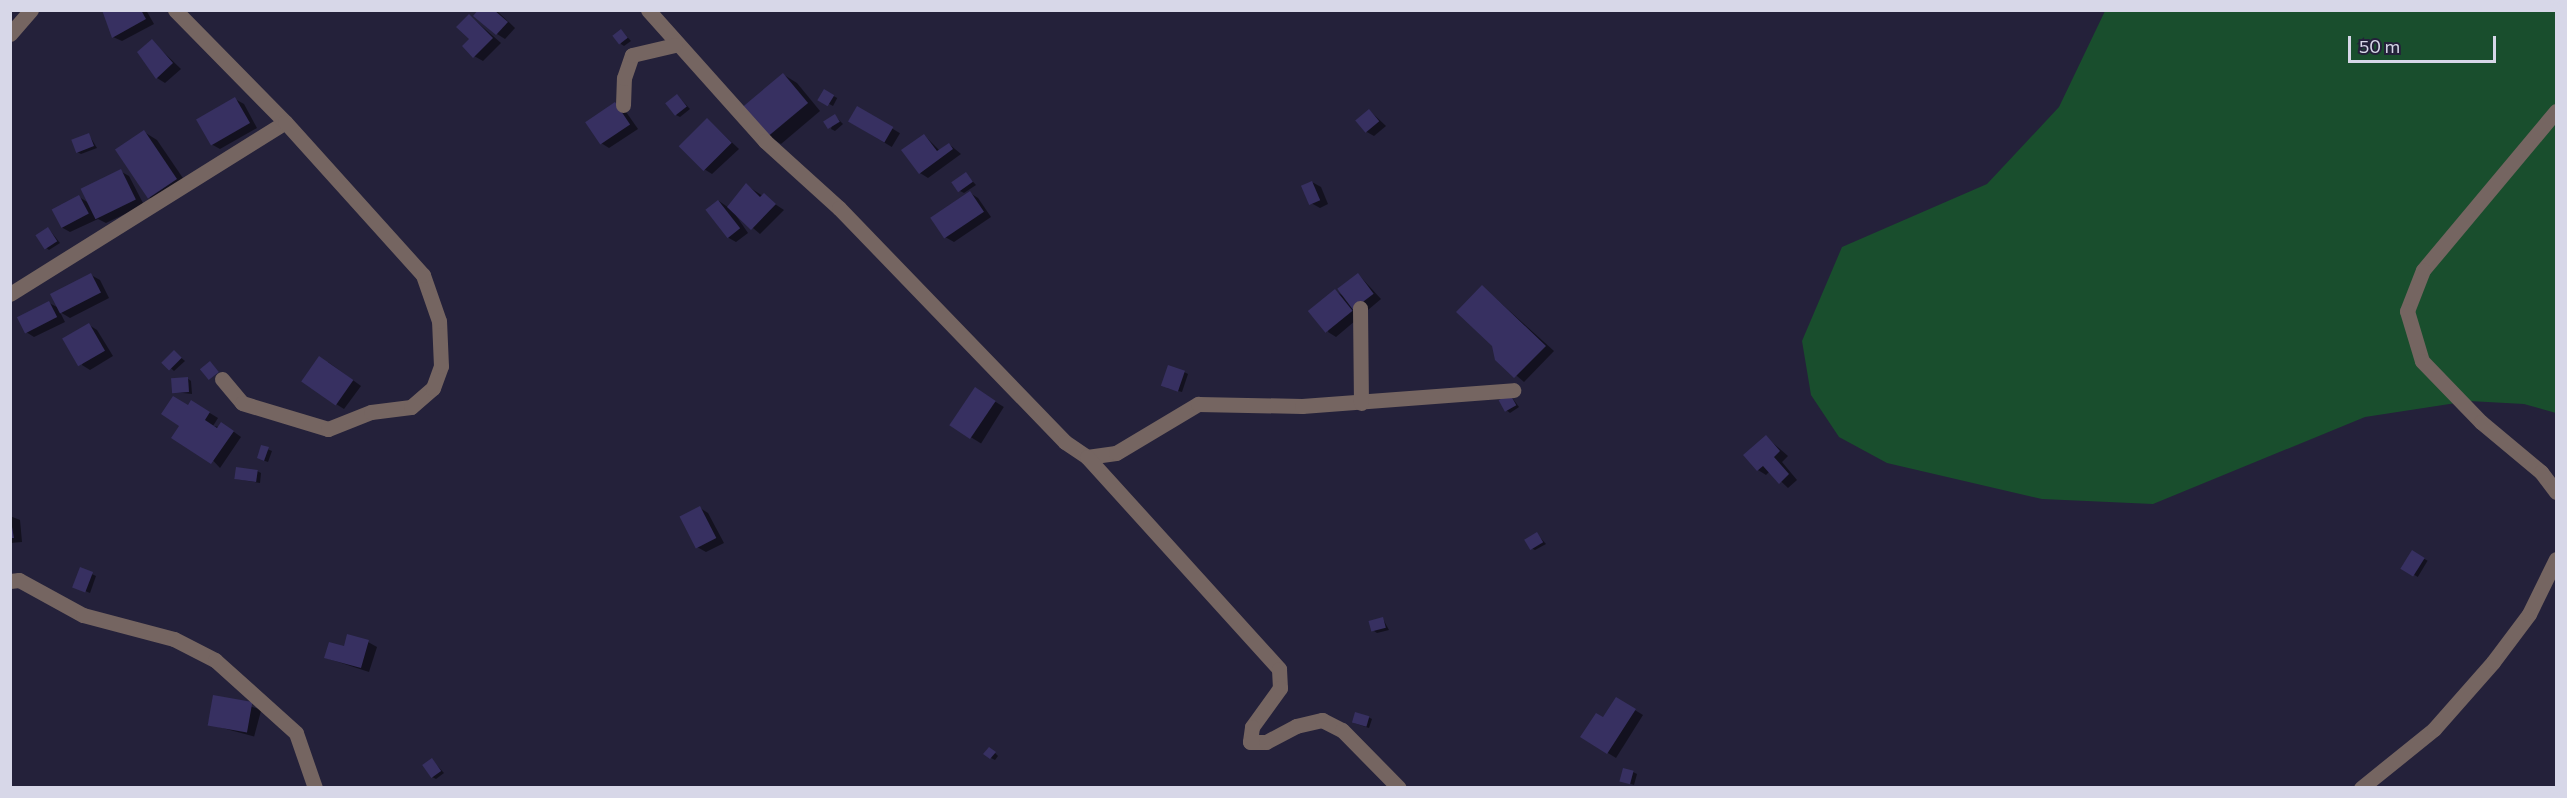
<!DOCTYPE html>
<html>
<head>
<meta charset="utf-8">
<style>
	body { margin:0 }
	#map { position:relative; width:2567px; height:798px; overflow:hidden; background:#24213a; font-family:Commissioner,sans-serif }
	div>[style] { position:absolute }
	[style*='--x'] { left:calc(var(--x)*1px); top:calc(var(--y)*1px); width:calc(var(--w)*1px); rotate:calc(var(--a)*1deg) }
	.green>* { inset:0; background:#194e2d }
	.shadow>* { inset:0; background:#0007; transform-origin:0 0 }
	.building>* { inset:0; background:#373061; transform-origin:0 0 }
	.minor>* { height:15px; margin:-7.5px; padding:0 7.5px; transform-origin:7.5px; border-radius:7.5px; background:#756561 }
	span { translate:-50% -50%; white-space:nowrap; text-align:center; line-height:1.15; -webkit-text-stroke:4.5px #24213a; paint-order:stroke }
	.frame { position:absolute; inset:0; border:12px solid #d7d7e8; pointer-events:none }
	.scale { position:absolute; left:2348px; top:36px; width:148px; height:27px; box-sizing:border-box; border:3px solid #d7d7e8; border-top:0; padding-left:8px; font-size:18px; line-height:21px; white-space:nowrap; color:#d7d7e8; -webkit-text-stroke:4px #24213a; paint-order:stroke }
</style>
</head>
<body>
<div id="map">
	<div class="green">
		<i style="clip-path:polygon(2105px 11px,2556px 11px,2556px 413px,2524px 404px,2469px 401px,2365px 417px,2153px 504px,2042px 499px,1887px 463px,1839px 437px,1811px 395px,1802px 341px,1842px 247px,1987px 184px,2059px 107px)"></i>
	</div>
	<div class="shadow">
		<i style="clip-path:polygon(103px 10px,146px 10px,154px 24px,122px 41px,113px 37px)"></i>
		<i style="clip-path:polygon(480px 10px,496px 10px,515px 28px,505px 39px,497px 34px)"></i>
		<i style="clip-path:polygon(470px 16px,501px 43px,483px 61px,474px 56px)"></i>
		<i style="clip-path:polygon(621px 30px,631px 41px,624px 46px,621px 44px)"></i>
		<i style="clip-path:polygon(152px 41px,181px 69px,165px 83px,157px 78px)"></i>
		<i style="clip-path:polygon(784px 75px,797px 83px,820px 111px,781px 144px,768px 136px)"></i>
		<i style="left:824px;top:91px;width:15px;height:9px;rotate:28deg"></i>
		<i style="clip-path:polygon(678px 96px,690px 109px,680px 117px,676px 115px)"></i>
		<i style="clip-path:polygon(235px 99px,244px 104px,257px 128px,220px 149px,211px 144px)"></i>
		<i style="left:858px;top:108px;width:49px;height:16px;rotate:31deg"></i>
		<i style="clip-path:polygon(624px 109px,638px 129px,609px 148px,601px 143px)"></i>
		<i style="clip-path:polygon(1369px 110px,1386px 126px,1374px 136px,1365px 131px)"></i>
		<i style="clip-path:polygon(835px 116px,843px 124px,835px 131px,831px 129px)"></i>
		<i style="clip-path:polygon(707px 119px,739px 149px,712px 174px,704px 169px)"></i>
		<i style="clip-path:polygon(144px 132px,157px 140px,189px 187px,162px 205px,149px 197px)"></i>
		<i style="clip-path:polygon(89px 135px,97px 148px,81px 154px,77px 152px)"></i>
		<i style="clip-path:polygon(924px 135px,940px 151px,949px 144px,961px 154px,928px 178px,920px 173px)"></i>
		<i style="clip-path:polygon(120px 171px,129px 176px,144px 205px,106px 223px,98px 219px,70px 232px,61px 227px,79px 197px,89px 203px)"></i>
		<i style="clip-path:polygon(966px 174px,976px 185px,964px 193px,960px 191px)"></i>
		<i style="clip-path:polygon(1312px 182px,1321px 187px,1328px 204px,1320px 208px,1311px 203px)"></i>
		<i style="clip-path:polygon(746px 185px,784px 210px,760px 234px,733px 211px,748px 233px,736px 242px,727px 237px,719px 201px,729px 208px)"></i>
		<i style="clip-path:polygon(970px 193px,978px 198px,991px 217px,954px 242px,945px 237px)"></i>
		<i style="clip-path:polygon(48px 228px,60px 243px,49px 250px,45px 247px)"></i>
		<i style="clip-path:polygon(91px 275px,100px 280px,109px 298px,70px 318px,60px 312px,65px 322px,34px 337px,26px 332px,49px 303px,59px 308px)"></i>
		<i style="clip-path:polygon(1359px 275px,1381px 299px,1336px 337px,1328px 332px,1335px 291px,1347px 298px)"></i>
		<i style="clip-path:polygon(1483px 287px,1554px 351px,1524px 382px,1497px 359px)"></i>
		<i style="clip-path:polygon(89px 325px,97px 330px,113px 356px,90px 370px,82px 365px)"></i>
		<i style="clip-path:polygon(174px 352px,185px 361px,174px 371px,164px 362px)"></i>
		<i style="clip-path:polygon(328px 362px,361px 386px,344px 409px,336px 404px)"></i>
		<i style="clip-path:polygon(1184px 372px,1188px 374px,1182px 392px,1167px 388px)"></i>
		<i style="clip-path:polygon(187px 378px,191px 381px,192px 394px,174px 392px)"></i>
		<i style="left:975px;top:389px;width:34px;height:43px;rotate:32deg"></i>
		<i style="clip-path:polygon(1510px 395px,1519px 407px,1510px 413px,1506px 410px)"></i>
		<i style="clip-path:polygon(188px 407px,200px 407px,218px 418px,213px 426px,230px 429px,241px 437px,220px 468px,181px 426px)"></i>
		<i style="clip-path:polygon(1766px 437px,1788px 456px,1782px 462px,1797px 480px,1788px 488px,1770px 471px,1766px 475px,1758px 470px)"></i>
		<i style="clip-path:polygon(262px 447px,272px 451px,268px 462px,262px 460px)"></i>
		<i style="clip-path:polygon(257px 471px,261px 473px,260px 483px,236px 479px)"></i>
		<i style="clip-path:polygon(700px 508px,708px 513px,724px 543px,706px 552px,697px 547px)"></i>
		<i style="clip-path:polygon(10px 516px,20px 520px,22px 542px,10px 543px)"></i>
		<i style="clip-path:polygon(1537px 534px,1546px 544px,1535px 550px,1531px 548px)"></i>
		<i style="left:2413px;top:552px;width:17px;height:19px;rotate:31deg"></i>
		<i style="clip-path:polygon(81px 569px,96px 576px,90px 593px,78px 588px)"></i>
		<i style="clip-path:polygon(1383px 619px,1389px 630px,1377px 633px,1374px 631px)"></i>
		<i style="clip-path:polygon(368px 642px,377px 647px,369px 672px,326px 658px)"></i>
		<i style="left:215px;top:697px;width:48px;height:28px;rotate:15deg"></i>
		<i style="clip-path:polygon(1625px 704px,1643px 715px,1616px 758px,1582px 737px)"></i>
		<i style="clip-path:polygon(1368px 717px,1372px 719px,1369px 728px,1354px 723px)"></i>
		<i style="clip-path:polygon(993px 751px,998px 756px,995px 760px,991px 758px)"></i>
		<i style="clip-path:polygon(432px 760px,444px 773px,436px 779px,432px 777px)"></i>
		<i style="clip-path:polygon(1633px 772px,1637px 774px,1634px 785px,1625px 782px)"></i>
	</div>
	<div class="building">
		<i style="clip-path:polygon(102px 10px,141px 10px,146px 19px,112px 38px)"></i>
		<i style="clip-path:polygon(478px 10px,494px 10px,508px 22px,496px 35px,473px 16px)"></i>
		<i style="clip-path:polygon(469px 14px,493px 38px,473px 58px,462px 46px,469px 39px,456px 27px)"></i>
		<i style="left:621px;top:29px;width:11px;height:11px;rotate:52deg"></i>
		<i style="clip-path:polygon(152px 39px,173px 63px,156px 79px,137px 52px)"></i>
		<i style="left:783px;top:73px;width:39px;height:54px;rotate:50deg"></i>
		<i style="left:824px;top:89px;width:12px;height:13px;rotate:31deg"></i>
		<i style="left:677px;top:94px;width:16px;height:15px;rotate:52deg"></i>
		<i style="left:235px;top:97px;width:30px;height:45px;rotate:60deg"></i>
		<i style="left:615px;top:102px;width:27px;height:36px;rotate:56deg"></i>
		<i style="left:857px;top:106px;width:42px;height:18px;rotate:30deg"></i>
		<i style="left:1369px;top:109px;width:16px;height:18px;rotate:50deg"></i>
		<i style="left:835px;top:114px;width:9px;height:14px;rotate:58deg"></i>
		<i style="left:707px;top:118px;width:35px;height:40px;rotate:45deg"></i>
		<i style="left:144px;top:130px;width:59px;height:35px;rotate:56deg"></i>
		<i style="left:89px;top:133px;width:14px;height:19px;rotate:69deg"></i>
		<i style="clip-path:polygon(924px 134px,937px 151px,949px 143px,953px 149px,919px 174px,901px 150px)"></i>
		<i style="left:121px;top:169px;width:34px;height:45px;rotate:64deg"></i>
		<i style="left:966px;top:172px;width:12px;height:18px;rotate:55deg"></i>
		<i style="left:1312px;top:181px;width:21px;height:12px;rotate:67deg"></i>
		<i style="clip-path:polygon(746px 183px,760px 197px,764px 193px,776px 204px,751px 230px,727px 207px)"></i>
		<i style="left:970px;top:191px;width:25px;height:48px;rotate:56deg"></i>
		<i style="left:79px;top:195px;width:21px;height:31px;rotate:62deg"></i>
		<i style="left:718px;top:200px;width:36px;height:16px;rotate:52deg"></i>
		<i style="left:48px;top:227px;width:17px;height:15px;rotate:57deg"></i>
		<i style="left:91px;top:273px;width:22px;height:46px;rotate:63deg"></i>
		<i style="left:1358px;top:273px;width:26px;height:26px;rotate:53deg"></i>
		<i style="clip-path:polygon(1482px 285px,1546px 346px,1514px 378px,1495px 360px,1492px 346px,1456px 312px)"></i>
		<i style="left:1335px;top:289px;width:28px;height:35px;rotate:51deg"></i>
		<i style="left:49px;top:301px;width:18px;height:36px;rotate:63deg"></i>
		<i style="left:89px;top:323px;width:32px;height:31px;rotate:60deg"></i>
		<i style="left:174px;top:350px;width:11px;height:18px;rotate:45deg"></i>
		<i style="left:319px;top:356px;width:42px;height:31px;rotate:35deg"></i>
		<i style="left:210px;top:361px;width:14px;height:13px;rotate:51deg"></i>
		<i style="left:1168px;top:365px;width:18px;height:22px;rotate:19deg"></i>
		<i style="left:188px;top:377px;width:15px;height:17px;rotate:86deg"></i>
		<i style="left:975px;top:387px;width:25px;height:46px;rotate:34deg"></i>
		<i style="left:1510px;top:394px;width:13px;height:13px;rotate:61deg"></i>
		<i style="clip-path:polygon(173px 396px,188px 405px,191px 400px,210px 412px,205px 420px,217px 428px,221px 422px,234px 431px,211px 464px,171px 438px,179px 426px,161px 414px)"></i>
		<i style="clip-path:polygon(1766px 435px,1780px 451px,1774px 457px,1789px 474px,1779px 484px,1763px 466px,1757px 471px,1743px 455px)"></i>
		<i style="clip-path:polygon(261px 445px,269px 447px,264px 461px,257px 458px)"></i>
		<i style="left:236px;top:467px;width:22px;height:12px;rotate:8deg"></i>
		<i style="left:700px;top:506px;width:36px;height:23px;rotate:63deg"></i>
		<i style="clip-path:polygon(10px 516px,14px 538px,10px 538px)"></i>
		<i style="left:1537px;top:532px;width:12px;height:15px;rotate:59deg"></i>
		<i style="left:2412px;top:550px;width:15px;height:22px;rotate:32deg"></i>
		<i style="left:80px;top:567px;width:14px;height:22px;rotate:21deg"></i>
		<i style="left:1383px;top:617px;width:11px;height:15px;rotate:75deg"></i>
		<i style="clip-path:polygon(347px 634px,369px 640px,361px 668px,324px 658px,329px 642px,344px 646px)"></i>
		<i style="left:213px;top:695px;width:40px;height:31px;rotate:10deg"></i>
		<i style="clip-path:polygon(1616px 697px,1636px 709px,1607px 754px,1580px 737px,1596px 713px,1603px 717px)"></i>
		<i style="left:1355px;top:712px;width:15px;height:11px;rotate:16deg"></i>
		<i style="clip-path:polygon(989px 747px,996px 752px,990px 759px,983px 754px)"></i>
		<i style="left:432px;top:758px;width:16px;height:12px;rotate:55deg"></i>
		<i style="left:1623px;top:768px;width:11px;height:14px;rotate:15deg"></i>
	</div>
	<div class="minor">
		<i style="--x:648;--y:10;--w:176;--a:48.2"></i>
		<i style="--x:765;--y:141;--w:100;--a:42.2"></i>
		<i style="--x:839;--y:208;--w:325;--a:46"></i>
		<i style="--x:1065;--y:442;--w:27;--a:34"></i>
		<i style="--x:1087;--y:457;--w:29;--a:-8"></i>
		<i style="--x:1116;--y:453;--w:96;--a:-30.9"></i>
		<i style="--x:1198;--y:404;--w:104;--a:1.1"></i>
		<i style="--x:1302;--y:406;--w:212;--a:-4.3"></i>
		<i style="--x:10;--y:34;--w:32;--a:-49"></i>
		<i style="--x:623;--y:105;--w:27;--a:-88"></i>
		<i style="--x:624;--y:78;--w:24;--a:-71"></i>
		<i style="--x:632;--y:55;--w:44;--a:-13.1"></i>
		<i style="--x:2556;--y:111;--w:207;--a:129.9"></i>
		<i style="--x:2423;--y:270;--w:44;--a:111.3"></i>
		<i style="--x:2407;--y:311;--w:52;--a:73.3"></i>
		<i style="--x:2422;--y:361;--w:85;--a:46"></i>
		<i style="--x:2481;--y:422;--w:78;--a:39.8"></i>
		<i style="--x:2541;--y:472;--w:25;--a:53"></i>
		<i style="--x:10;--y:294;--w:324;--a:-32"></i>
		<i style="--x:285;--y:122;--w:157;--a:-134.5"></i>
		<i style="--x:1360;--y:308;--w:95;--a:89.4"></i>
		<i style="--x:222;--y:379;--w:31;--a:50"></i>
		<i style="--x:242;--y:403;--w:90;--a:16.8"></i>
		<i style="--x:328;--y:429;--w:46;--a:-21.6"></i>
		<i style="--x:371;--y:412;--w:40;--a:-7.1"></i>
		<i style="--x:411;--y:407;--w:29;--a:-41"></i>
		<i style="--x:433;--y:388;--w:23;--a:-70"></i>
		<i style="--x:441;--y:366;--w:45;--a:-92.5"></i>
		<i style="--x:439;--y:321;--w:49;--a:-109.2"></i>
		<i style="--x:423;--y:275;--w:206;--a:-132"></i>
		<i style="--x:1087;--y:457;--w:286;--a:47.8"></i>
		<i style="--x:1279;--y:669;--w:19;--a:87"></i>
		<i style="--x:1280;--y:688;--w:48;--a:125.7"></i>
		<i style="--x:1252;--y:727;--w:15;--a:98"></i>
		<i style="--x:1250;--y:742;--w:16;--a:0"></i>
		<i style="--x:1266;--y:742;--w:34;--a:-28"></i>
		<i style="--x:1296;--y:726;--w:27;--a:-13"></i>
		<i style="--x:1322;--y:720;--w:22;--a:27"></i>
		<i style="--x:1342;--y:730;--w:81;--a:45.5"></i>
		<i style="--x:10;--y:581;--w:9;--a:-6"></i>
		<i style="--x:19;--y:580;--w:73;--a:28.7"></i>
		<i style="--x:83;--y:615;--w:94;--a:14.8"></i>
		<i style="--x:174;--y:639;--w:46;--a:27.1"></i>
		<i style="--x:215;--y:660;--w:109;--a:42"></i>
		<i style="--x:296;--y:733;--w:58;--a:70.9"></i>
		<i style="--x:2361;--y:788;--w:94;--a:-38.9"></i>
		<i style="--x:2434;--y:729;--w:89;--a:-48.6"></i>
		<i style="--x:2493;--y:662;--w:60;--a:-53.1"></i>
		<i style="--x:2529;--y:614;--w:61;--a:-63.9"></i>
	</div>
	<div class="frame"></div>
	<div class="scale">50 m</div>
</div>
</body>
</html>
